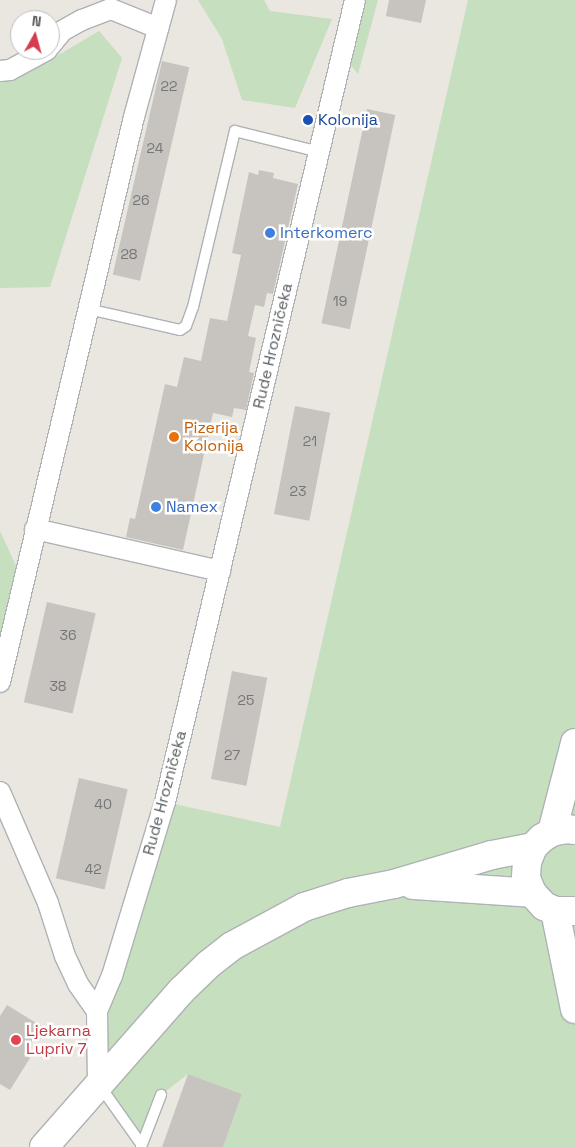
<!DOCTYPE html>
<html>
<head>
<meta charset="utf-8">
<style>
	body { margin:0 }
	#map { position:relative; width:575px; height:1147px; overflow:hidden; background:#eae6e0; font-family:"Space Grotesk",sans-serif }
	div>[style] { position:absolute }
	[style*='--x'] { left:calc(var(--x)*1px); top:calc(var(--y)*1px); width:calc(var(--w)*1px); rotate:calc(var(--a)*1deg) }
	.green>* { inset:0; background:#c5dfbf }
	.building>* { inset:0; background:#c7c3bf; transform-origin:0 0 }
	.roads { filter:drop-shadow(1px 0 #aeb2b4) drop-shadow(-1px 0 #aeb2b4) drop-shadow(0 1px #aeb2b4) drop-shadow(0 -1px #aeb2b4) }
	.lane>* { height:10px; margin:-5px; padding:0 5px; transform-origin:5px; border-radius:5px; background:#fff }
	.street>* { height:20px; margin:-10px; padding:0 10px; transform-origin:10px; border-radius:10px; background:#fff }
	.secondary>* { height:28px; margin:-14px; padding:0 14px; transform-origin:14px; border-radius:14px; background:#fff }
	.dots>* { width:14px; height:14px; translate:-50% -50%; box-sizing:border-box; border:2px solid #fff; border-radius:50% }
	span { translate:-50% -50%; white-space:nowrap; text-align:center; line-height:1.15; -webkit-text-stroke:5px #fff; paint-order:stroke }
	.number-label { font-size:14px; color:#747677 }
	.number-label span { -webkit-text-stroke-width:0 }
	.transit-label { font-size:16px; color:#164399 }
	.left { translate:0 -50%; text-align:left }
	.shop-label { font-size:16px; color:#366cbe }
	.street-label { font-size:16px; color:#595d5f }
	.food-label { font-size:16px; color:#c56008 }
	.health-label { font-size:16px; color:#be3a42 }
	.north { position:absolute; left:10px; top:10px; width:50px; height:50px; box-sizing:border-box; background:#fff; border:1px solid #bdbebf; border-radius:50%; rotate:7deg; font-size:14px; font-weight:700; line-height:20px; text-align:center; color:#595d5f }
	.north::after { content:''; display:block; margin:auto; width:18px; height:22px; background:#d43d4f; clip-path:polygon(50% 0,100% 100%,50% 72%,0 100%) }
</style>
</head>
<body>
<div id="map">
	<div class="green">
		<i style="clip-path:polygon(198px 0,264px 0,270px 11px,332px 19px,295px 108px,242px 100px,222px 39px)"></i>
		<i style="clip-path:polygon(364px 0,378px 0,358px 74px,349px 63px)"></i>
		<i style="clip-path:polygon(468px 0,575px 0,575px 1147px,223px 1147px,242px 1094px,188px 1074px,161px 1095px,141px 1144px,98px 1083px,97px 1011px,165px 802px,280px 827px)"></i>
		<i style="clip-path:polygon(99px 31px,122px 58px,50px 287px,0 288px,0 80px,55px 57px)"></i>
		<i style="clip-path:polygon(0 531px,17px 568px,0 637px)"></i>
	</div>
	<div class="building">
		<i style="clip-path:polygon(389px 0,426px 0,421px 23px,386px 16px)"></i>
		<i style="left:162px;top:61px;width:28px;height:219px;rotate:13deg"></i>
		<i style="left:367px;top:109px;width:29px;height:219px;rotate:12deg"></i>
		<i style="clip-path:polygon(259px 170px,274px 173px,273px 178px,298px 184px,273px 294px,267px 293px,264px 307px,255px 305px,248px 336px,256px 338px,249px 372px,254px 373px,246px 410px,234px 408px,232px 417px,213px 413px,183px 550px,126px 537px,130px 518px,135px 519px,165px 384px,177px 387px,184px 357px,201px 361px,210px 318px,227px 321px,241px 255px,232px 253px,249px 172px,258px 175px)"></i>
		<i style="left:295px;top:406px;width:36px;height:110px;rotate:11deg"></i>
		<i style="left:47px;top:602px;width:50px;height:103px;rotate:13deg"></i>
		<i style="left:232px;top:671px;width:36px;height:110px;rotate:11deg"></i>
		<i style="left:79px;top:778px;width:50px;height:103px;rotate:13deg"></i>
		<i style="clip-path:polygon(7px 1005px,41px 1026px,24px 1054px,30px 1058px,10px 1090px,0 1084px,0 1016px)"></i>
		<i style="clip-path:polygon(188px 1074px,242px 1094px,223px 1147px,162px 1147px)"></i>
	</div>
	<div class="roads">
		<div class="lane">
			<i style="--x:88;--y:309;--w:94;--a:12.9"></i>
			<i style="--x:180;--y:330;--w:7;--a:-34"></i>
			<i style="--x:186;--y:326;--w:20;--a:-70"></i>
			<i style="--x:193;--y:307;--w:181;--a:-76.6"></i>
			<i style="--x:235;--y:131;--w:88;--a:13.9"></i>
			<i style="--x:100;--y:1086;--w:71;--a:54.7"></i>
			<i style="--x:141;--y:1147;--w:56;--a:-69"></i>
		</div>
		<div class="street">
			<i style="--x:50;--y:46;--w:19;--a:-51"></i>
			<i style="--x:62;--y:31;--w:23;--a:-29"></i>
			<i style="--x:82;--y:20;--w:31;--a:-21"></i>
			<i style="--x:111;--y:9;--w:51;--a:22"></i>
			<i style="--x:0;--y:71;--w:10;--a:-6"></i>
			<i style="--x:10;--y:70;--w:42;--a:-28.4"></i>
			<i style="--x:35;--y:529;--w:190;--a:12.8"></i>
			<i style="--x:0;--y:682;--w:581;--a:-76.66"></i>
			<i style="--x:134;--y:117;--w:121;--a:-74.7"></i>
			<i style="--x:0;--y:792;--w:121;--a:66.6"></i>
			<i style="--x:48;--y:903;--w:56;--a:72.2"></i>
			<i style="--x:65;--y:956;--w:31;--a:65"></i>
			<i style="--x:78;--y:984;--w:33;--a:55"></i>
			<i style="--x:98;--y:1083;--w:72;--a:-90.8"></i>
			<i style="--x:97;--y:1011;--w:38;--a:-67"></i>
			<i style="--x:112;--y:976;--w:182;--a:-73.1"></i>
			<i style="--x:165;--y:802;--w:824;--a:-76.67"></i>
		</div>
		<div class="secondary">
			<i style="--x:575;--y:830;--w:8;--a:-173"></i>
			<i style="--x:567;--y:829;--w:15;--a:169"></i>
			<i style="--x:552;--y:832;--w:12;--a:149"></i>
			<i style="--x:542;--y:838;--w:13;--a:135"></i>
			<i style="--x:533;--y:847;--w:16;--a:112"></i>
			<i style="--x:527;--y:862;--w:16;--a:94"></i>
			<i style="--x:526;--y:878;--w:16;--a:68"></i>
			<i style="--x:532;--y:893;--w:18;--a:47"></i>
			<i style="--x:544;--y:906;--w:12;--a:24"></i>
			<i style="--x:555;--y:911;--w:20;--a:0"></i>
			<i style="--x:552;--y:832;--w:92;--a:-75.5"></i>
			<i style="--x:413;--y:885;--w:119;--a:3.8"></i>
			<i style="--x:555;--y:911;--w:100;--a:78.5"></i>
			<i style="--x:44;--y:1147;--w:208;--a:-48.7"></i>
			<i style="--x:181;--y:991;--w:39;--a:-44"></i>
			<i style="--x:209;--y:964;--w:29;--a:-38"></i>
			<i style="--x:232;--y:946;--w:82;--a:-28.4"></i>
			<i style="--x:304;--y:907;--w:46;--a:-17.7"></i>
			<i style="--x:348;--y:893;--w:47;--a:-11.1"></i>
			<i style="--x:394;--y:884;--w:102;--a:-16.5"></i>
			<i style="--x:492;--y:855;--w:42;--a:-11"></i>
		</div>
	</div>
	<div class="dots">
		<i style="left:308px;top:120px;background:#1a4fb4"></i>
		<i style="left:270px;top:233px;background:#3f7fe0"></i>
		<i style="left:174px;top:437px;background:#e8710a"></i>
		<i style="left:156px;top:507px;background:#3f7fe0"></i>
		<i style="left:16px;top:1040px;background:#e0444e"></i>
	</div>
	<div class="number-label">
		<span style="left:169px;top:86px">22</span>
		<span style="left:155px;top:148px">24</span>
		<span style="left:141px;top:200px">26</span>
		<span style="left:129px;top:254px">28</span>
		<span style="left:340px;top:301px">19</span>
		<span style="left:310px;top:441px">21</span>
		<span style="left:298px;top:491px">23</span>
		<span style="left:68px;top:635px">36</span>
		<span style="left:58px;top:686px">38</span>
		<span style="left:246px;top:700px">25</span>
		<span style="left:232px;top:755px">27</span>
		<span style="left:103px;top:804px">40</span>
		<span style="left:93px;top:869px">42</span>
	</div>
	<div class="transit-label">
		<span class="left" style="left:318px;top:120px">Kolonija</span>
	</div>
	<div class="shop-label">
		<span class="left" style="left:280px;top:233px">Interkomerc</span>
		<span class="left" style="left:166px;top:507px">Namex</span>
	</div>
	<div class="street-label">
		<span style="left:273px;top:346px;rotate:-77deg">Rude Hrozničeka</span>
		<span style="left:165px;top:793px;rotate:-75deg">Rude Hrozničeka</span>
	</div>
	<div class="food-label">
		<span class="left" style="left:184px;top:437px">Pizerija<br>Kolonija</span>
	</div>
	<div class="health-label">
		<span class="left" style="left:26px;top:1040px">Ljekarna<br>Lupriv 7</span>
	</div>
	<div class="north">N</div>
</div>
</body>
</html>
